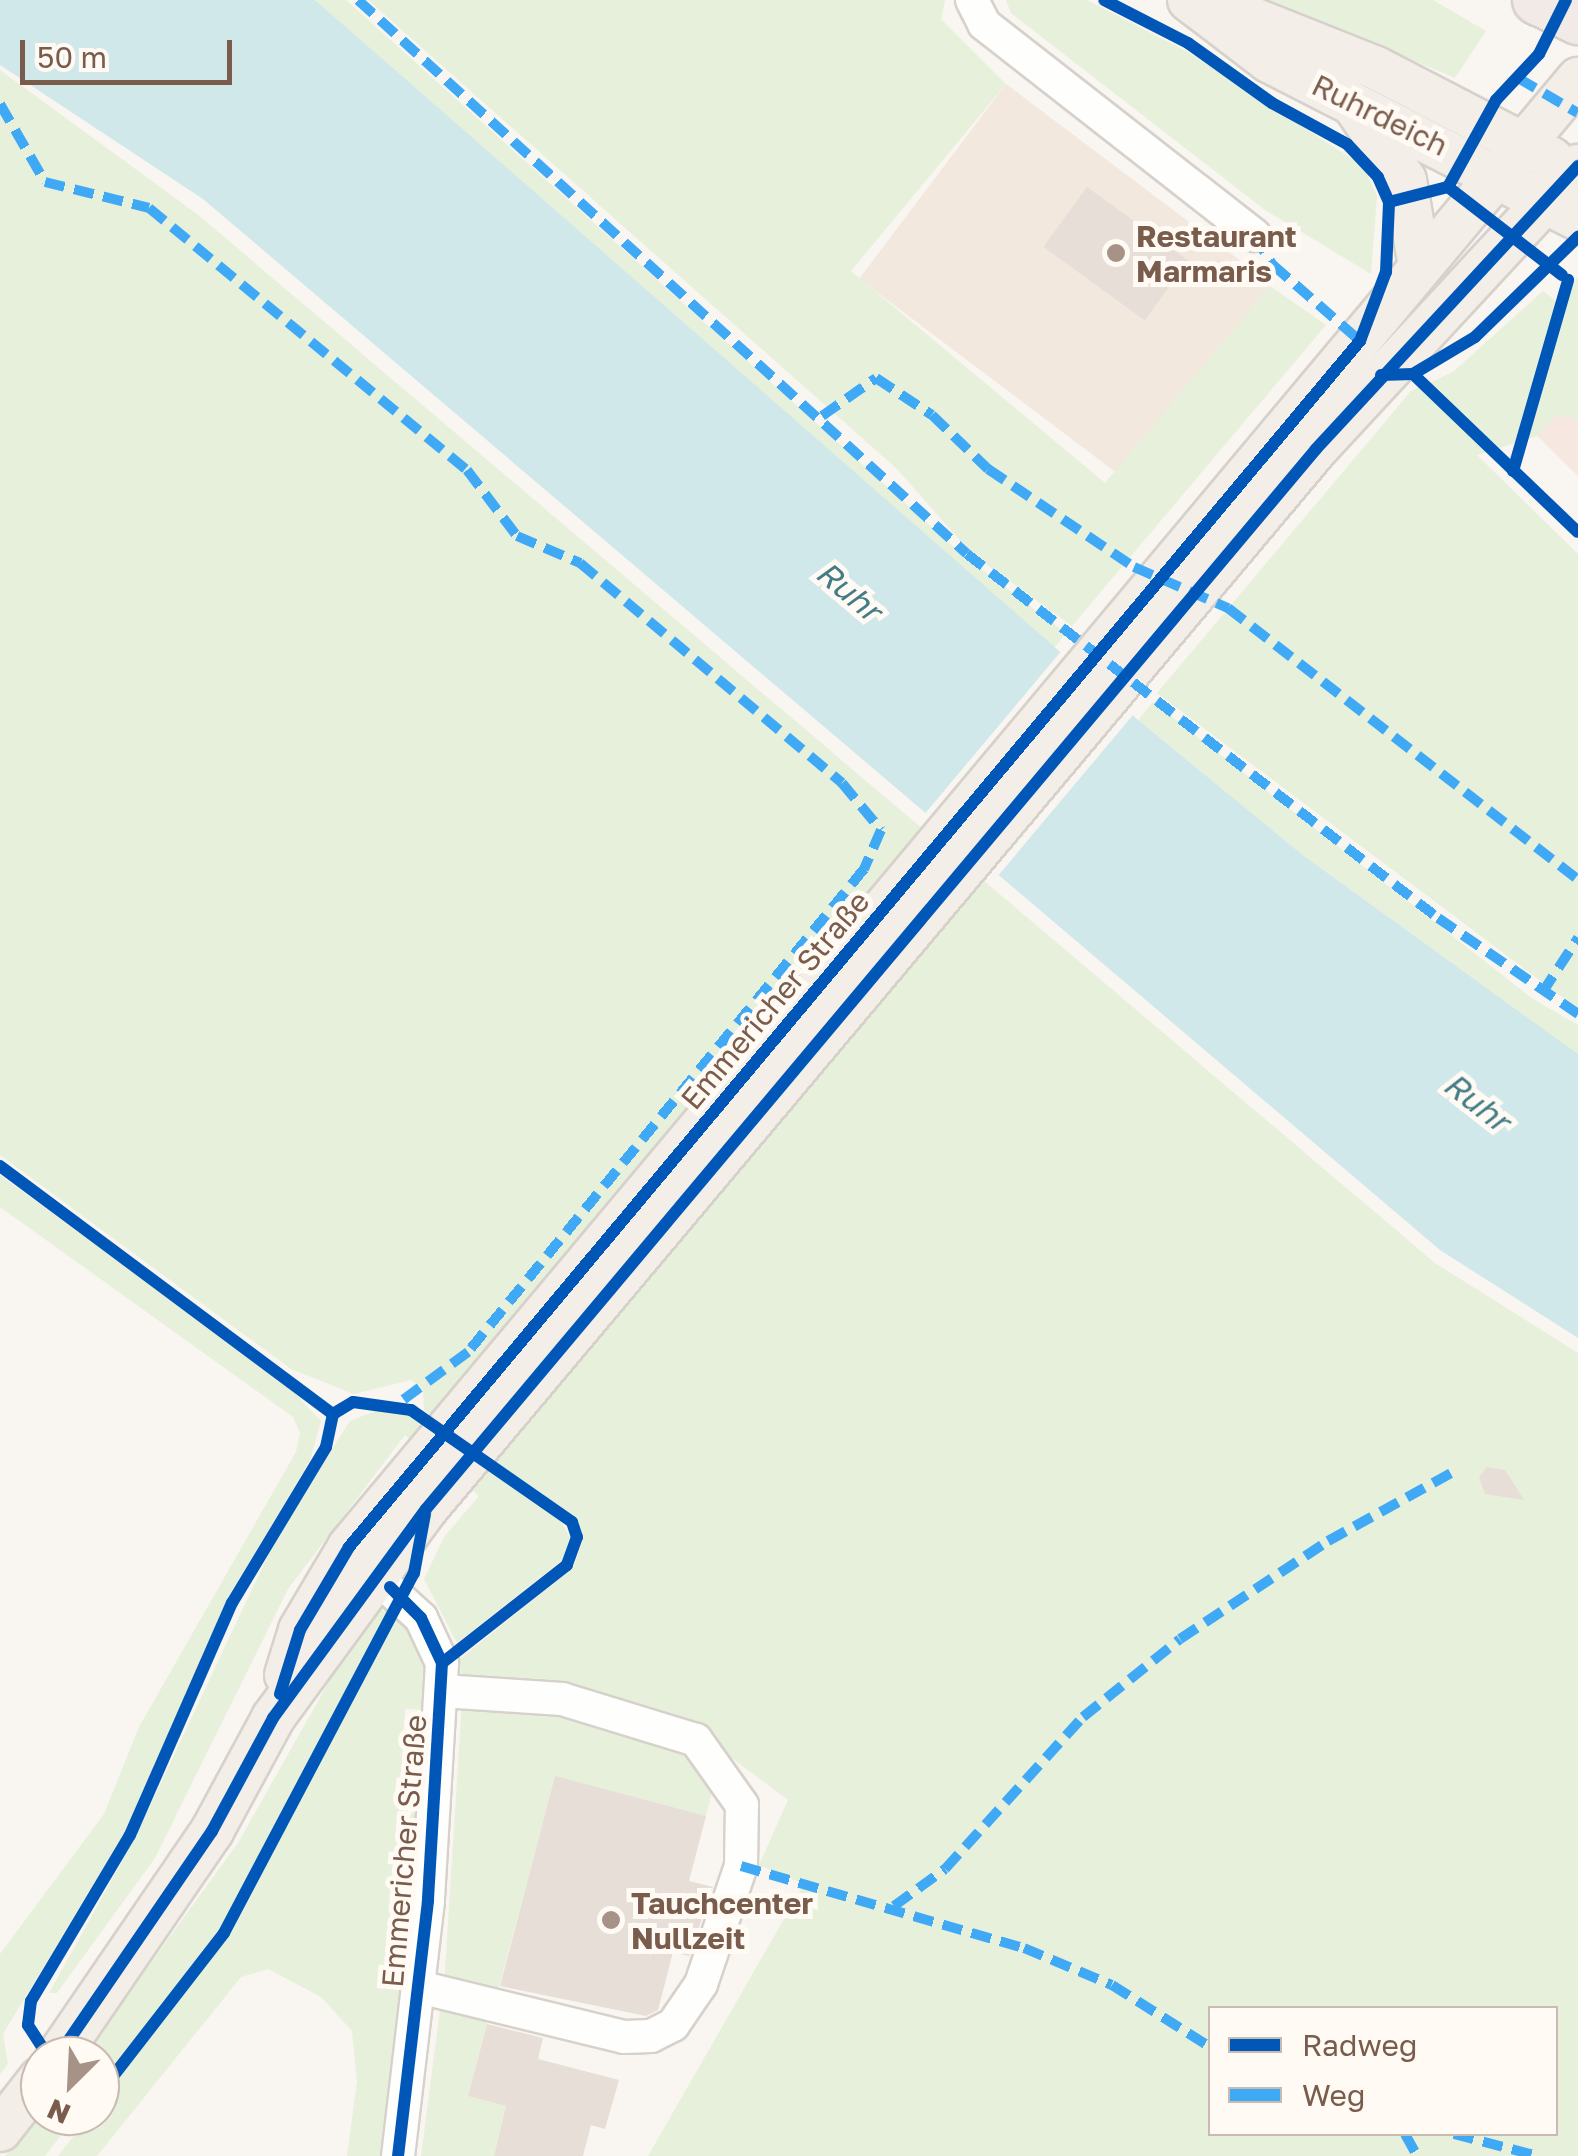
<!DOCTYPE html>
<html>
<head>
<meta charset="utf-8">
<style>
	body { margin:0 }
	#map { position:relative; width:1578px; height:2156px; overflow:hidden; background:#f9f5f0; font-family:"Golos Text",sans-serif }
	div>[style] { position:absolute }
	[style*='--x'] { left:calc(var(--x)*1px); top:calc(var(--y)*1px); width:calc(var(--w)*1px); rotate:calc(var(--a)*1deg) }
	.residential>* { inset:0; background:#f2e8de; transform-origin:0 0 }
	.commercial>* { inset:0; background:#f6e8e1 }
	.green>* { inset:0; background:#e7f0db }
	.water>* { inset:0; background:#d0e8ea }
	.pier>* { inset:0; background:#f9f5f0; transform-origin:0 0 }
	.building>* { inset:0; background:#e6ded7; transform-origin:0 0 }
	.roads { filter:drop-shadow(2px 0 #d7d1cb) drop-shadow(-2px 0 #d7d1cb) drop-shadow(0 2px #d7d1cb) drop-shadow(0 -2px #d7d1cb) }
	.minor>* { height:32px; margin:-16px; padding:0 16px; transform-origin:16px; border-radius:16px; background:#fefefd }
	.major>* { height:42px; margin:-21px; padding:0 21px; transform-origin:21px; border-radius:21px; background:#f3eee8 }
	.highway>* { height:48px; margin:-24px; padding:0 24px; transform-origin:24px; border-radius:24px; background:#f2eae7 }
	.quiet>* { height:10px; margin-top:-5px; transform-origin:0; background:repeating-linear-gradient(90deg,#3fa9f5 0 20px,transparent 0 30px) }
	.cycleway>* { height:12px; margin:-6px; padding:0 6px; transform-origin:6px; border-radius:6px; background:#0057b8 }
	.dots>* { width:28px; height:28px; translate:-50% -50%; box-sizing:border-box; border:5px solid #fffaf3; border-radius:50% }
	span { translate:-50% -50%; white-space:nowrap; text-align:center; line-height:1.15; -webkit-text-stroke:10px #fffaf3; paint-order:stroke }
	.street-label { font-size:30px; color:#7a5c4d }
	.poi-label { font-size:30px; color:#7a5c4d; font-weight:700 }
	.left { translate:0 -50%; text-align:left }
	.water-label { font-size:32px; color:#437c86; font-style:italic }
	.legend { position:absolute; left:1208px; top:2006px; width:350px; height:130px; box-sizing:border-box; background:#fffaf3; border:2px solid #cabbb1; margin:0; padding:12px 18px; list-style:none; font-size:30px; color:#7a5c4d }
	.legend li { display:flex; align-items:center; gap:20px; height:50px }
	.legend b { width:50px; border:2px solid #cabbb1 }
	.north { position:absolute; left:20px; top:2036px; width:100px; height:100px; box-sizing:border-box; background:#fffaf3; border:2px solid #cabbb1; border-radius:50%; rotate:204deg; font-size:28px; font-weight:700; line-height:40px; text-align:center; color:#7a5c4d }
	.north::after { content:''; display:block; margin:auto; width:35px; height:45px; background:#a69286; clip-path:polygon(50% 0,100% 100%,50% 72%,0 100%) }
	.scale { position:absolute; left:20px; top:40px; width:212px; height:45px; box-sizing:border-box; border:5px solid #7a5c4d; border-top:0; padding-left:12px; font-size:30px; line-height:35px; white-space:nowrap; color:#7a5c4d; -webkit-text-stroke:8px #fffaf3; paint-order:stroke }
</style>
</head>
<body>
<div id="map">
	<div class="residential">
		<i style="left:1006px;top:84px;width:332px;height:244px;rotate:37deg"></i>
	</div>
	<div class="commercial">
		<i style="clip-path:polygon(1558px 414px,1578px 420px,1578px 476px,1537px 436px)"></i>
	</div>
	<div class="green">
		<i style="clip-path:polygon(315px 0,346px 0,964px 556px,1066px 633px,1054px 648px)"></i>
		<i style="clip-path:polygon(368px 0,945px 0,941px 19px,1006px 84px,851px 271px,1105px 483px,1270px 286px,1326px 325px,1072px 626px,972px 554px,897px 469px)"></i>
		<i style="clip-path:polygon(1006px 0,1087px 0,1186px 51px,1363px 166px,1377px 196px,1371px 274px,1265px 210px,1011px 13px)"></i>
		<i style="clip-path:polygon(1268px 0,1433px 0,1486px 31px,1455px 78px)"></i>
		<i style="clip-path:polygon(evenodd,0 70px,197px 214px,1435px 1263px,1578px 1353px,1578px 2156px,648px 2156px,804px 1884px,759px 1865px,788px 1800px,721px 1750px,461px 1685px,460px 1659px,573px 1568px,584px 1537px,578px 1521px,424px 1410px,423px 1389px,411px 1380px,354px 1394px,291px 1369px,0 1155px,0 70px,1210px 2008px,1556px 2008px,1556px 2134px,1210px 2134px,1210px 2008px)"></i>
		<i style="clip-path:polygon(1578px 277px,1578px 420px,1558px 414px,1537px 436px,1477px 455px,1578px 554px,1578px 1009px,1157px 693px,1411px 391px,1453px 372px,1543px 291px,1558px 303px)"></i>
		<i style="clip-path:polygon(1153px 702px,1533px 999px,1578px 1025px,1578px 1054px,1304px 856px,1138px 720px)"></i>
		<i style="clip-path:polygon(0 1175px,285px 1383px,321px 1421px,310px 1460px,227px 1599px,124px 1833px,3px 2034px,8px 2064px,0 2074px,0 1954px,104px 1814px,139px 1727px,296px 1452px,300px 1433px,293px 1417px,0 1207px)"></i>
		<i style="clip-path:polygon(380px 1409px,406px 1414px,557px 1514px,570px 1538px,562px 1560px,457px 1643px,424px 1579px,444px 1537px,479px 1496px,405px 1435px,288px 1589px,155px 1858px,57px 1993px,49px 1993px,135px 1838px,278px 1534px,350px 1421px)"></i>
		<i style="clip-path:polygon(391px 1607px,224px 1924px,100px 2084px,100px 2056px,83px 2056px,238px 1843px,366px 1616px)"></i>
		<i style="clip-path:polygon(399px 1610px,426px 1659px,428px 1710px,405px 1709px,402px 1754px,425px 1757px,387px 2156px,347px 2156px,357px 2081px,352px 2031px,321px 1997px,268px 1969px,241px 1977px,97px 2156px,58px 2156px,89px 2116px,100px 2116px,100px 2102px,233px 1930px)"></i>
		<i style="clip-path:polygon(462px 1701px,561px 1708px,688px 1751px,713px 1788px,706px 1816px,555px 1777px,496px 1998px,444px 1986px)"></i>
		<i style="clip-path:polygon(441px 2002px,488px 2019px,468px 2096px,506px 2106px,494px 2156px,421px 2156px)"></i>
		<i style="clip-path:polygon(40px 2111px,76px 2116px,45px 2156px,5px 2156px)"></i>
	</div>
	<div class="water">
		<i style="clip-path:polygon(0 0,315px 0,1138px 720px,1304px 856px,1578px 1054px,1578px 1338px,1440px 1250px,203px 199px,0 65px)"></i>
	</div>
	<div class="pier">
		<i style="left:1063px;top:649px;width:96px;height:215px;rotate:40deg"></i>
	</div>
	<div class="building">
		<i style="left:1087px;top:187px;width:125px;height:74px;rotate:36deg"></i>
		<i style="clip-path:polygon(1487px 1467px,1505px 1470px,1524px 1500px,1485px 1494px,1479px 1477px)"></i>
		<i style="clip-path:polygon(555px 1776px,706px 1816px,689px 1881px,713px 1887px,689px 1956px,673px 1952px,658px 2010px,646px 2016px,500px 1986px)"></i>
		<i style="clip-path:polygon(487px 2024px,543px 2038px,538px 2059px,619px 2080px,605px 2129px,591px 2125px,583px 2156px,494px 2156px,506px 2106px,468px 2096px)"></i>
	</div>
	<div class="roads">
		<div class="minor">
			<i style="--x:972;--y:0;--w:27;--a:63"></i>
			<i style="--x:984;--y:24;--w:343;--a:38"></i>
			<i style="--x:374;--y:1575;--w:64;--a:42.5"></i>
			<i style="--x:421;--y:1618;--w:50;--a:65"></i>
			<i style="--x:442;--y:1663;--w:238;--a:93.4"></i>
			<i style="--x:428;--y:1901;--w:257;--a:96.7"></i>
			<i style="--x:419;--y:1987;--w:211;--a:13.7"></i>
			<i style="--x:624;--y:2037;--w:27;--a:-2"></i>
			<i style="--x:651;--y:2036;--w:25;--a:-27"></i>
			<i style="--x:673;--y:2025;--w:50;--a:-55.7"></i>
			<i style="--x:701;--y:1984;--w:125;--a:-71.3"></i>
			<i style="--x:741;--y:1866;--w:61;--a:-89.1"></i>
			<i style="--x:742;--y:1805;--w:80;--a:-125.3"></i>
			<i style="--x:696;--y:1740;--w:140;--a:-163"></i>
			<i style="--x:562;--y:1699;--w:120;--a:-176.2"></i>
		</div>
		<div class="major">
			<i style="--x:1189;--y:0;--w:101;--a:37.3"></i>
			<i style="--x:1269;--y:61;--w:347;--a:27.1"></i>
			<i style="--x:1208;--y:1;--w:181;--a:21.7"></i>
			<i style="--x:1376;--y:68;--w:198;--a:27.3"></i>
			<i style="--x:1355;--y:107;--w:88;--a:55.6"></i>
			<i style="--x:1405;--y:180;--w:88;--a:80.2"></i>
			<i style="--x:286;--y:1675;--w:47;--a:-72.7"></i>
			<i style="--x:300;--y:1630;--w:96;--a:-59.4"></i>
			<i style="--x:349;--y:1547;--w:1915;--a:-50.06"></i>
			<i style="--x:58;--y:2056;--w:273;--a:-55.6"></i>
			<i style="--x:212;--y:1831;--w:128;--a:-61.6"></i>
			<i style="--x:273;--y:1718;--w:259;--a:-53.8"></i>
			<i style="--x:426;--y:1509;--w:1384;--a:-49.98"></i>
			<i style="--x:1316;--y:449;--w:386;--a:-47.2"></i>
			<i style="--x:0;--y:2130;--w:65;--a:-51.9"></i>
		</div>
		<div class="highway">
			<i style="--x:1537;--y:0;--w:46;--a:26"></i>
		</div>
	</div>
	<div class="quiet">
		<i style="--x:358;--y:0;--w:823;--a:42.29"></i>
		<i style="--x:967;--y:554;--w:595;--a:37.7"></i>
		<i style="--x:1438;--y:918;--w:170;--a:34.4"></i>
		<i style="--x:1518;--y:78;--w:69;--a:30.3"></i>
		<i style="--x:0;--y:104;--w:90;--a:60"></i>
		<i style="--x:45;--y:182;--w:107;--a:14"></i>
		<i style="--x:149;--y:208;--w:412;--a:39.5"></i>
		<i style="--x:467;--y:470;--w:83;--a:52.9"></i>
		<i style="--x:517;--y:536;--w:69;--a:23.2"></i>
		<i style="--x:580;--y:563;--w:342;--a:40"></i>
		<i style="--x:842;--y:783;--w:61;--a:50.3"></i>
		<i style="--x:881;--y:830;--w:43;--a:113.6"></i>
		<i style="--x:864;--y:869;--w:625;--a:129.35"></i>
		<i style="--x:468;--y:1352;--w:89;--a:143.6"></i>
		<i style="--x:1254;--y:235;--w:36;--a:58"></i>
		<i style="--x:1273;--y:265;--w:116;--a:41.1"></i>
		<i style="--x:1360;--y:341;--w:9;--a:-72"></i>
		<i style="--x:822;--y:416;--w:66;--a:-35.1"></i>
		<i style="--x:876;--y:378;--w:67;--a:33.5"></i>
		<i style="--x:932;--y:415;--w:78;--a:44"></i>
		<i style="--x:988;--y:469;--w:176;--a:33.9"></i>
		<i style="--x:1134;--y:567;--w:103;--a:23.6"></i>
		<i style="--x:1228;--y:608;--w:443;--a:37.8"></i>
		<i style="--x:1542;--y:993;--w:66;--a:-56.8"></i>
		<i style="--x:741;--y:1866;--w:295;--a:16.2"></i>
		<i style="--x:1024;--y:1948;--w:95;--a:22.8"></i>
		<i style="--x:1112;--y:1985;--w:116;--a:32.3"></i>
		<i style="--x:894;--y:1906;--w:63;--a:-36"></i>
		<i style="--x:945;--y:1869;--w:205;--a:-47.8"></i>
		<i style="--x:1083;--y:1717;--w:124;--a:-38.8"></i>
		<i style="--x:1180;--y:1639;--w:178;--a:-33.5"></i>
		<i style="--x:1328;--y:1541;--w:143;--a:-28.9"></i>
		<i style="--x:1405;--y:2134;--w:25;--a:61"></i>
		<i style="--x:1454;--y:2134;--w:87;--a:14.7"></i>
	</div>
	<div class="cycleway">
		<i style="--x:1448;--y:187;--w:144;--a:37.7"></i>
		<i style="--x:1389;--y:202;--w:61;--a:-14.3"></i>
		<i style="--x:1448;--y:187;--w:99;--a:-61.1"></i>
		<i style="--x:1496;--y:100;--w:63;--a:-46.9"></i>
		<i style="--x:1539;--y:54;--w:60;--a:-63.4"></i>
		<i style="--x:1413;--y:374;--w:228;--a:43.8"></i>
		<i style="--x:1381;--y:375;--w:32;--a:-2"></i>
		<i style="--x:1413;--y:374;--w:72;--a:-30.8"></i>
		<i style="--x:1475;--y:337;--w:144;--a:-44.2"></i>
		<i style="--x:1513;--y:471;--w:199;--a:-73.9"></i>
		<i style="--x:0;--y:1166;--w:415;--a:36.7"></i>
		<i style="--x:333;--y:1414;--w:23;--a:-31"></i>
		<i style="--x:353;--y:1402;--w:59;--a:7.9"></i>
		<i style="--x:411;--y:1410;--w:196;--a:34.8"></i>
		<i style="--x:572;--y:1522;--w:16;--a:72"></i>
		<i style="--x:577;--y:1537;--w:30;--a:110"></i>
		<i style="--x:567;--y:1565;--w:159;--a:141.9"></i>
		<i style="--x:390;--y:1587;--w:44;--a:45"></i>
		<i style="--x:421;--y:1618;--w:50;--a:65"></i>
		<i style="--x:442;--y:1663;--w:238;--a:93.4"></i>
		<i style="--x:428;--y:1901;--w:257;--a:96.7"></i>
		<i style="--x:280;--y:1694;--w:67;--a:-72.6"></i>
		<i style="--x:300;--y:1630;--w:96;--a:-59.4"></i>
		<i style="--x:349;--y:1547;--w:1574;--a:-50.03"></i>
		<i style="--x:1360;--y:341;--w:74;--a:-69.4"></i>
		<i style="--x:1386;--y:272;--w:70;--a:-87.5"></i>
		<i style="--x:1389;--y:202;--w:27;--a:-114"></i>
		<i style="--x:1378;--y:177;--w:45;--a:-133.2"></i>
		<i style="--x:1347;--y:144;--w:85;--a:-151.3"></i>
		<i style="--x:1272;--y:103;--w:103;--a:-144.5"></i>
		<i style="--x:1188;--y:43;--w:94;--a:-152.9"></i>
		<i style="--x:48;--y:2056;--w:37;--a:-123"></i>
		<i style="--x:28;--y:2025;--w:24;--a:-83"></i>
		<i style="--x:31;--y:2001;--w:193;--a:-59.2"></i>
		<i style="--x:130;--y:1835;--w:253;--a:-66.3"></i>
		<i style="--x:232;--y:1603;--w:182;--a:-58.9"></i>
		<i style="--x:326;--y:1447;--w:34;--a:-78"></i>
		<i style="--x:58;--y:2056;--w:273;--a:-55.6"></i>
		<i style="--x:212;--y:1831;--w:128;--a:-61.6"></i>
		<i style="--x:273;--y:1718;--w:259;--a:-53.8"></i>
		<i style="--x:426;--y:1509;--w:1384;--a:-49.98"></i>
		<i style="--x:1316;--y:449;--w:386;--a:-47.2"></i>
		<i style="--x:100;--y:2093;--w:202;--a:-52.2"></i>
		<i style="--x:224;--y:1933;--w:407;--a:-62.2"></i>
		<i style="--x:414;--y:1573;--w:60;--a:-79.4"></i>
	</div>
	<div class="dots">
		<i style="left:1116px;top:253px;background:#a69286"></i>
		<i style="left:611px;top:1920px;background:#a69286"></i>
	</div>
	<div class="street-label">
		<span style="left:1380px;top:115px;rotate:26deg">Ruhrdeich</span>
		<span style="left:775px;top:1000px;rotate:-50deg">Emmericher Straße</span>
		<span style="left:404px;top:1851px;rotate:-85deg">Emmericher Straße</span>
	</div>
	<div class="poi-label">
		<span class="left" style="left:1136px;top:253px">Restaurant<br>Marmaris</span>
		<span class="left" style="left:631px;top:1920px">Tauchcenter<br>Nullzeit</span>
	</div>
	<div class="water-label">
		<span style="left:849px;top:591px;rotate:40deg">Ruhr</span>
		<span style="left:1477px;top:1102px;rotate:38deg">Ruhr</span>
	</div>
	<ul class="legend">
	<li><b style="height:12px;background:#0057b8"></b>Radweg</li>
	<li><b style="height:12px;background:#3fa9f5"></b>Weg</li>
	</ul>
	<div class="north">N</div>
	<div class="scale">50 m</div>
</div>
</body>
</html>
